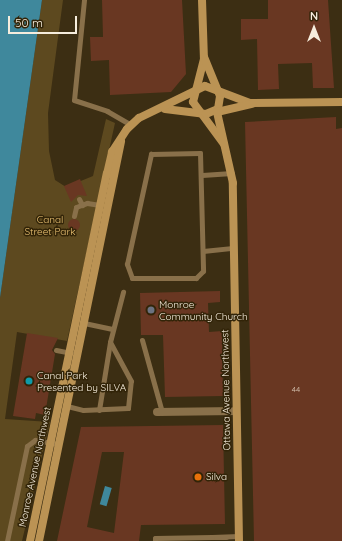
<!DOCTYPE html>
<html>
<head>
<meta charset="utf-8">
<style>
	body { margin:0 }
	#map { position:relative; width:342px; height:541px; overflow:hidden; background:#3c2e13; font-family:Quicksand,sans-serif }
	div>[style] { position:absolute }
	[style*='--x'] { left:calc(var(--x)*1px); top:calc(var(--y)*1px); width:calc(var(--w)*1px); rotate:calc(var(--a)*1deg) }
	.green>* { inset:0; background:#5d491f }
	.water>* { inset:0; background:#3f889c; transform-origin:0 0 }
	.building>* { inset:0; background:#693722 }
	.round { border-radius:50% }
	.lane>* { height:5px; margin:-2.5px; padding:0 2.5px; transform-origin:2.5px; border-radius:2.5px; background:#89704a }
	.street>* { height:8px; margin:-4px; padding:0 4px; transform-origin:4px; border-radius:4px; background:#89704a }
	.secondary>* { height:8px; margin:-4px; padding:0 4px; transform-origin:4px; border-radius:4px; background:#bb9354 }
	.dots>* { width:11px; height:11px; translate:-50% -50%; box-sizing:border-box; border:2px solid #322408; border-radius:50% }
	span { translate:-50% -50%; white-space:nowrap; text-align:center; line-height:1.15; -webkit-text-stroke:3px #322408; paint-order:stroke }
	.number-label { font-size:8px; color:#d3c0ae }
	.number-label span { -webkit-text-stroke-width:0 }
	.park-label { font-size:10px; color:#ecc374 }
	.poi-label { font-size:10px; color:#f6eddd }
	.left { translate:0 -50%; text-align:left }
	.street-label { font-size:10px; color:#f6eddd }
	.north { position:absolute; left:294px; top:8px; width:40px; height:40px; -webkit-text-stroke:3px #322408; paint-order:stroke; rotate:0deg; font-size:11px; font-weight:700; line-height:16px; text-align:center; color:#f6eddd }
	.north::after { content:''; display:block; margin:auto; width:14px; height:18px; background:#f6eddd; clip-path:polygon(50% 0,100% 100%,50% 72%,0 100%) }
	.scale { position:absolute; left:8px; top:16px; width:69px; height:18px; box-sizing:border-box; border:2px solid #f6eddd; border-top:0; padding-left:5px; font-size:12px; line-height:14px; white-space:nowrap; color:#f6eddd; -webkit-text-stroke:3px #322408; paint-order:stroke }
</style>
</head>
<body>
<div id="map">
	<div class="green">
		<i style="clip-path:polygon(42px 0,63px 0,48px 113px,49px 151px,55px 180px,66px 187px,93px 176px,106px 119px,115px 123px,67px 341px,17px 332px,5px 419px,50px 422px,22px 541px,0 541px,0 298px)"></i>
	</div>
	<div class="water">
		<i style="clip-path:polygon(0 0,42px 0,0 298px)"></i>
		<i style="left:105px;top:486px;width:7px;height:19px;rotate:16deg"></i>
	</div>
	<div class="building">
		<i style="clip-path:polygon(102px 0,182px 0,186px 74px,171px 92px,110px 95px,109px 60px,91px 61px,90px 37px,103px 37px)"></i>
		<i style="clip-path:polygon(268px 0,328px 0,334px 88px,313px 88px,312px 63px,278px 64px,279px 89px,258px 90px,257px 39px,241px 40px,241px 19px,268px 19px)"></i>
		<i style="clip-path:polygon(336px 117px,336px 129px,342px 128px,342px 541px,254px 541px,245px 122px)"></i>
		<i style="clip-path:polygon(80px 179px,87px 196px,78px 195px,71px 202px,64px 186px)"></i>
		<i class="round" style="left:68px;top:219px;width:12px;height:12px"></i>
		<i style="clip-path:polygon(220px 291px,220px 302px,208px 303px,209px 332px,222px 331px,223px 396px,165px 397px,163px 335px,141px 335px,140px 293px)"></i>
		<i style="clip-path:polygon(27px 333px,58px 338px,52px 350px,55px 354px,45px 415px,36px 413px,35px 419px,13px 416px)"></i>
		<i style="clip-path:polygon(evenodd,223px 425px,225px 524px,141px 525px,139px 541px,57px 541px,81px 427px,223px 425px,102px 452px,124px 452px,114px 533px,87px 527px,102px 452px)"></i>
	</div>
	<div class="lane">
		<i style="--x:84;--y:0;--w:100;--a:95.7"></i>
		<i style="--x:74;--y:100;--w:35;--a:18"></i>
		<i style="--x:107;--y:111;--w:28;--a:30"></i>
		<i style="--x:200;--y:153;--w:118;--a:88.5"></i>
		<i style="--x:203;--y:271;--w:10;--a:135"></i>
		<i style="--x:196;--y:278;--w:64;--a:180"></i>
		<i style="--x:132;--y:278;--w:15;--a:-110"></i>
		<i style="--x:127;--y:264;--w:113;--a:-77.7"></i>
		<i style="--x:151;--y:154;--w:49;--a:-1.2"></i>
		<i style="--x:202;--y:175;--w:30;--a:-4"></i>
		<i style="--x:79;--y:199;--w:7;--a:63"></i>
		<i style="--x:74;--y:216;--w:9;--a:-77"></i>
		<i style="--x:76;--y:207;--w:12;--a:-20"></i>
		<i style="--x:87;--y:203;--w:13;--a:9"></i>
		<i style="--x:203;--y:251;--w:30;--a:-6"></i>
		<i style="--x:84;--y:323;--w:29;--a:12"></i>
		<i style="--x:142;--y:340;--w:75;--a:74.5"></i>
		<i style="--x:56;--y:350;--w:15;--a:11"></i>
		<i style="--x:67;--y:406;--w:16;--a:14"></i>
		<i style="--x:83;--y:410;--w:45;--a:-2.5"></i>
		<i style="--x:128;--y:408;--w:27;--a:-84"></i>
		<i style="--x:131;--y:381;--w:44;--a:-118.3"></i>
		<i style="--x:110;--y:342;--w:52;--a:-75.4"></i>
		<i style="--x:99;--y:410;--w:69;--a:-80.8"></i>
		<i style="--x:226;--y:537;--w:14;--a:180"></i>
		<i style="--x:212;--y:537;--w:27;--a:-2"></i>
		<i style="--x:7;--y:541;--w:97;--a:-78.1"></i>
		<i style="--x:27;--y:446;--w:10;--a:-37"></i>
		<i style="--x:35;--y:440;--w:23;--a:10"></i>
		<i style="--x:155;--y:541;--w:3;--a:-90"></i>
		<i style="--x:155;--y:538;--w:57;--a:-1"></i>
	</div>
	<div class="street">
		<i style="--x:157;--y:412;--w:79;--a:-0.7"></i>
	</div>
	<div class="secondary">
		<i style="--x:202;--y:0;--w:59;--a:88.1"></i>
		<i style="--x:204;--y:59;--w:44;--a:104.3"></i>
		<i style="--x:193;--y:102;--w:52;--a:53.6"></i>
		<i style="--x:165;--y:109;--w:41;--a:7"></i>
		<i style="--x:206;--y:114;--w:13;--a:-23"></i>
		<i style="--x:218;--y:109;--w:13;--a:-81"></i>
		<i style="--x:220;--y:96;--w:42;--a:-112.3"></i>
		<i style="--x:30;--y:541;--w:375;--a:-78.2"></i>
		<i style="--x:107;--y:174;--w:23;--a:-77"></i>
		<i style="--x:112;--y:152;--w:27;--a:-57"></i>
		<i style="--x:127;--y:129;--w:16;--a:-43"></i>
		<i style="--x:139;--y:118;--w:73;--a:-25.9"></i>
		<i style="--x:205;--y:86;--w:48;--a:20.7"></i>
		<i style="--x:250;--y:103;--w:92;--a:-0.6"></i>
		<i style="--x:39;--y:541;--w:408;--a:-78.4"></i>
		<i style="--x:239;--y:541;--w:358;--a:-91"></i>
		<i style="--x:233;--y:183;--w:73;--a:-102.7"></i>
		<i style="--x:217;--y:112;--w:36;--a:-13"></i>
	</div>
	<div class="dots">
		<i style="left:151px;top:310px;background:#6b7280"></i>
		<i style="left:29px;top:381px;background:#0f9aa8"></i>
		<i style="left:198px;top:477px;background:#e8710a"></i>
	</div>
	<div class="number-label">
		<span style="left:296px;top:390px">44</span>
	</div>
	<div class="park-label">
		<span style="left:50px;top:225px">Canal<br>Street Park</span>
	</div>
	<div class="poi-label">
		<span class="left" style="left:159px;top:310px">Monroe<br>Community Church</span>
		<span class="left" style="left:37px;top:381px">Canal Park<br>Presented by SILVA</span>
		<span class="left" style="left:206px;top:477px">Silva</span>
	</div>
	<div class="street-label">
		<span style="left:226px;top:390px;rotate:-91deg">Ottawa Avenue Northwest</span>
		<span style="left:35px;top:467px;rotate:-78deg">Monroe Avenue Northwest</span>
	</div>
	<div class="north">N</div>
	<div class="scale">50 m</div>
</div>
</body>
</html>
